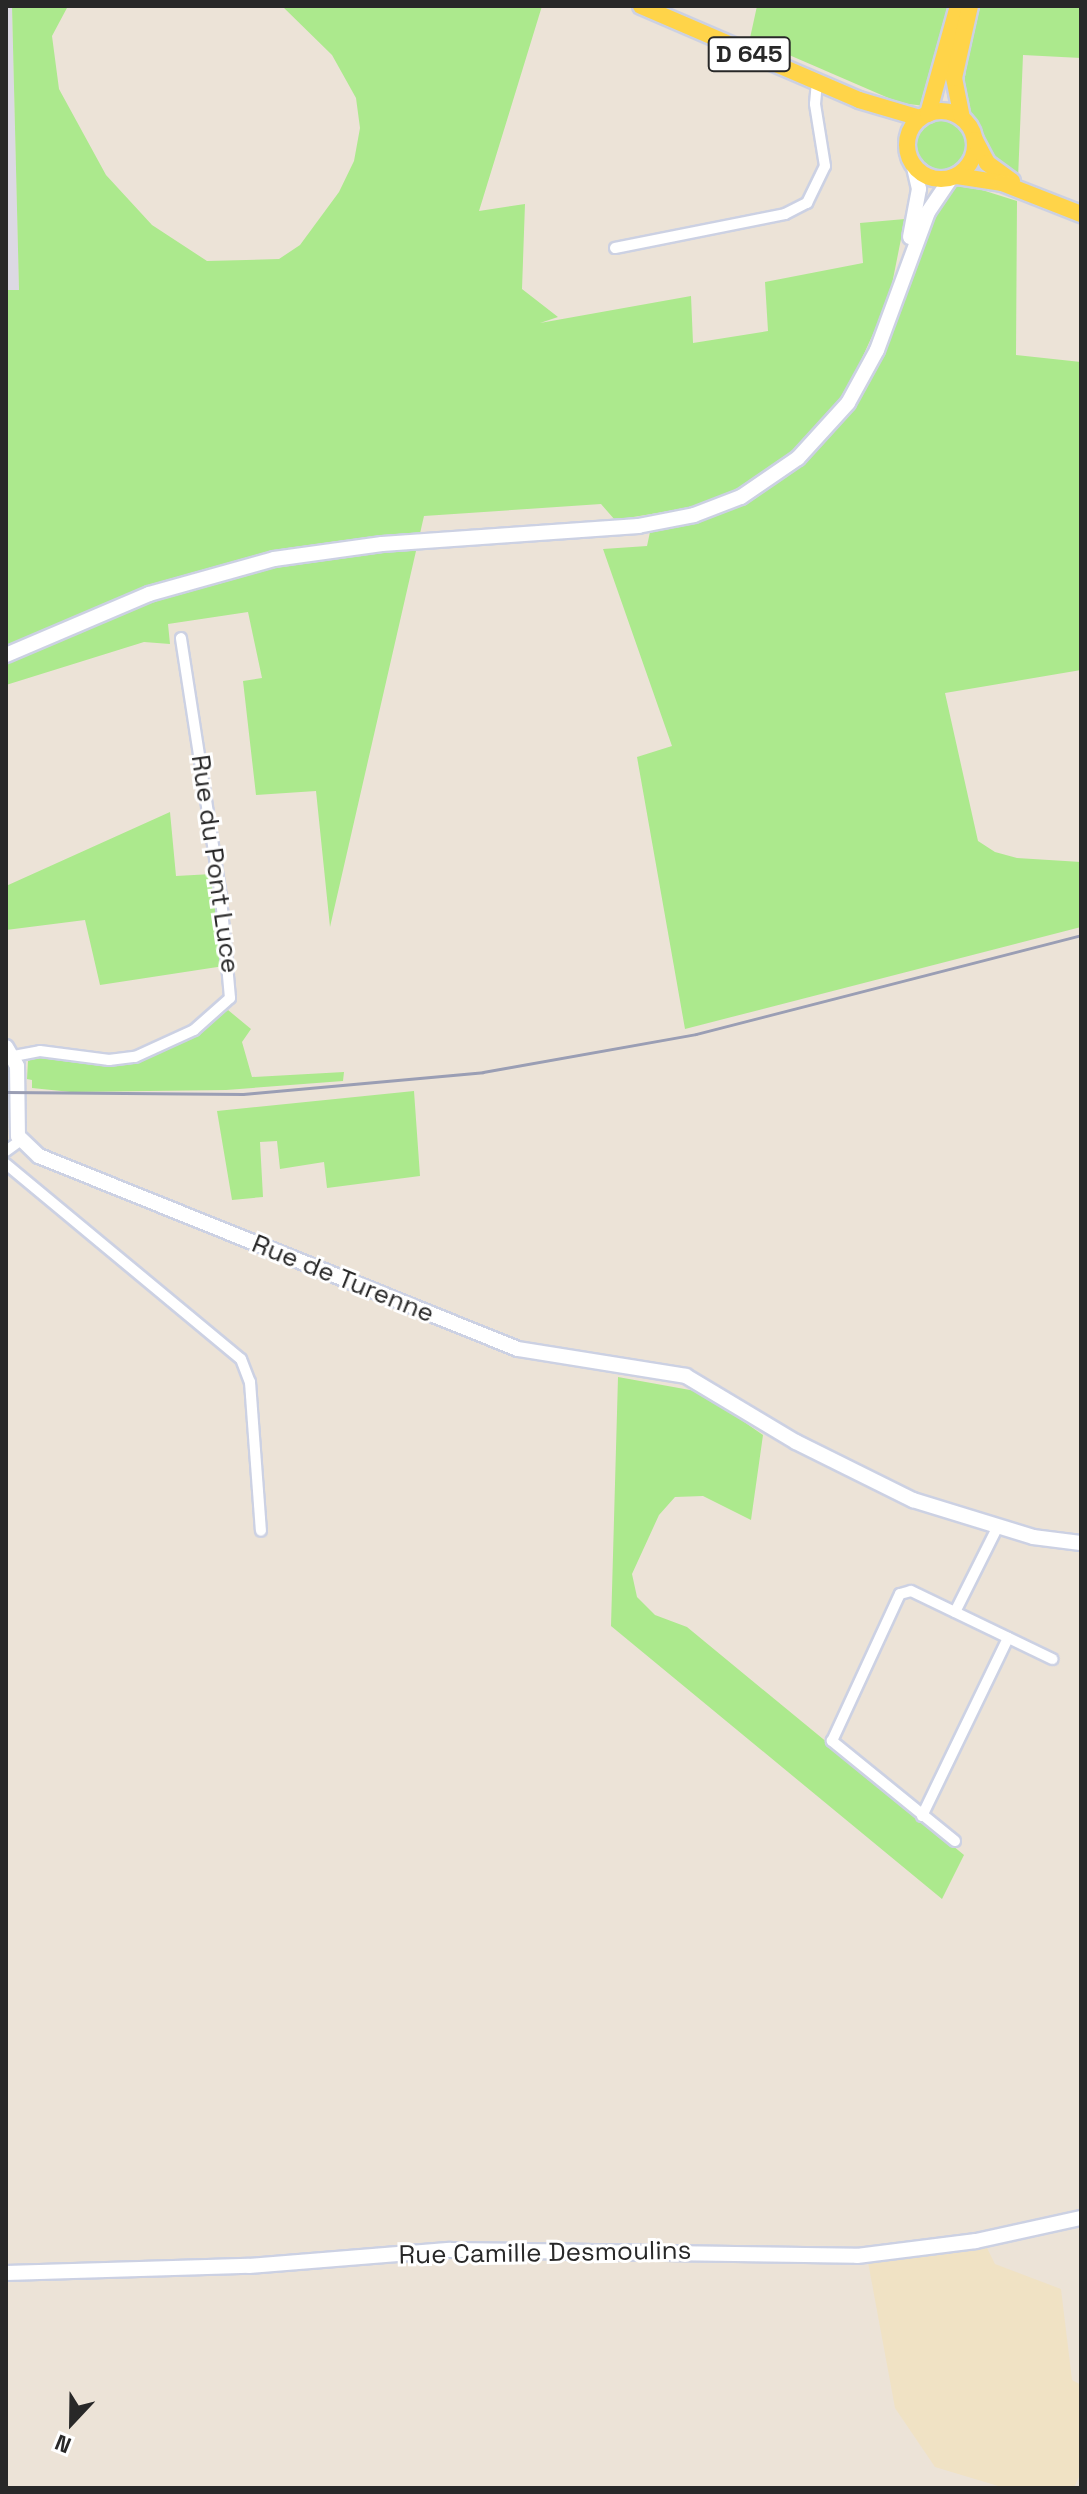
<!DOCTYPE html>
<html>
<head>
<meta charset="utf-8">
<style>
	body { margin:0 }
	#map { position:relative; width:1087px; height:2494px; overflow:hidden; background:#ece3d7; font-family:"Space Grotesk",sans-serif }
	div>[style] { position:absolute }
	[style*='--x'] { left:calc(var(--x)*1px); top:calc(var(--y)*1px); width:calc(var(--w)*1px); rotate:calc(var(--a)*1deg) }
	.industrial>* { inset:0; background:#dcd9e3 }
	.education>* { inset:0; background:#f0e2c4 }
	.green>* { inset:0; background:#ace98d }
	.round { border-radius:50% }
	.roads { filter:drop-shadow(2px 0 #ccd1e3) drop-shadow(-2px 0 #ccd1e3) drop-shadow(0 2px #ccd1e3) drop-shadow(0 -2px #ccd1e3) }
	.street>* { height:10px; margin:-5px; padding:0 5px; transform-origin:5px; border-radius:5px; background:#fff }
	.secondary>* { height:14px; margin:-7px; padding:0 7px; transform-origin:7px; border-radius:7px; background:#fff }
	.primary>* { height:16px; margin:-8px; padding:0 8px; transform-origin:8px; border-radius:8px; background:#ffd449 }
	.primary>.ring { margin:-8px; padding:0; box-sizing:content-box; background:none; border:16px solid #ffd449; border-radius:50% }
	.rail>* { height:3px; margin:-1.5px; padding:0 1.5px; transform-origin:1.5px; border-radius:1.5px; background:#9a9eb4 }
	span { translate:-50% -50%; white-space:nowrap; text-align:center; line-height:1.15; -webkit-text-stroke:6px #fff; paint-order:stroke }
	.shield-label span { padding:2px 6px; background:#fff; border:2px solid; border-radius:6px; -webkit-text-stroke-width:0 }
	.shield-label { font-size:24px; color:#282828; font-weight:700 }
	.street-label { font-size:26px; color:#282828 }
	.frame { position:absolute; inset:0; border:8px solid #282828; pointer-events:none }
	.north { position:absolute; left:32px; top:2382px; width:80px; height:80px; -webkit-text-stroke:6px #fff; paint-order:stroke; rotate:202deg; font-size:22px; font-weight:700; line-height:32px; text-align:center; color:#282828 }
	.north::after { content:''; display:block; margin:auto; width:28px; height:36px; background:#282828; clip-path:polygon(50% 0,100% 100%,50% 72%,0 100%) }
</style>
</head>
<body>
<div id="map">
	<div class="industrial">
		<i style="clip-path:polygon(6px 6px,12px 6px,19px 291px,6px 290px)"></i>
	</div>
	<div class="education">
		<i style="clip-path:polygon(984px 2242px,995px 2264px,1061px 2289px,1072px 2380px,1081px 2385px,1081px 2472px,1074px 2488px,1005px 2488px,935px 2467px,895px 2408px,868px 2262px)"></i>
	</div>
	<div class="green">
		<i style="clip-path:polygon(12px 6px,68px 6px,52px 36px,59px 89px,106px 175px,152px 225px,207px 261px,279px 259px,300px 245px,339px 192px,354px 161px,360px 128px,356px 98px,332px 55px,282px 6px,542px 6px,479px 211px,525px 204px,522px 289px,558px 317px,540px 323px,691px 296px,693px 343px,768px 331px,765px 282px,863px 263px,860px 223px,905px 219px,889px 299px,842px 402px,797px 452px,750px 484px,700px 506px,615px 520px,601px 504px,424px 516px,330px 927px,316px 791px,256px 795px,243px 681px,262px 678px,248px 612px,168px 624px,170px 644px,144px 642px,6px 685px,6px 290px,19px 290px)"></i>
		<i style="clip-path:polygon(757px 6px,952px 6px,925px 106px,900px 103px,750px 38px)"></i>
		<i style="clip-path:polygon(975px 6px,1081px 6px,1081px 58px,1023px 55px,1018px 179px,988px 159px,962px 98px)"></i>
		<i class="round" style="left:916px;top:120px;width:50px;height:50px"></i>
		<i style="clip-path:polygon(963px 184px,1017px 201px,1016px 355px,1081px 362px,1081px 670px,945px 693px,978px 841px,995px 852px,1017px 858px,1081px 862px,1081px 927px,685px 1029px,637px 757px,672px 746px,603px 549px,647px 546px,650px 532px,753px 499px,825px 439px,860px 396px,883px 352px,920px 245px,940px 203px,949px 190px)"></i>
		<i style="clip-path:polygon(170px 812px,176px 876px,212px 874px,224px 966px,100px 985px,85px 920px,6px 930px,6px 886px)"></i>
		<i style="clip-path:polygon(228px 1010px,251px 1029px,242px 1042px,252px 1077px,344px 1072px,343px 1081px,226px 1090px,71px 1092px,32px 1088px,32px 1080px,27px 1079px,28px 1061px,37px 1057px,99px 1065px,129px 1062px,187px 1037px)"></i>
		<i style="clip-path:polygon(414px 1091px,420px 1176px,327px 1188px,324px 1162px,280px 1169px,277px 1141px,260px 1142px,263px 1197px,232px 1200px,217px 1111px)"></i>
		<i style="clip-path:polygon(618px 1377px,701px 1392px,763px 1435px,751px 1520px,703px 1496px,675px 1497px,659px 1515px,632px 1574px,637px 1597px,655px 1615px,687px 1627px,964px 1855px,942px 1899px,611px 1626px)"></i>
	</div>
	<div class="roads">
		<div class="street">
			<i style="--x:615;--y:248;--w:173;--a:-11.3"></i>
			<i style="--x:785;--y:214;--w:25;--a:-27"></i>
			<i style="--x:807;--y:203;--w:41;--a:-64.1"></i>
			<i style="--x:825;--y:166;--w:63;--a:-99.2"></i>
			<i style="--x:815;--y:104;--w:24;--a:-85"></i>
			<i style="--x:14;--y:1056;--w:26;--a:-11"></i>
			<i style="--x:40;--y:1051;--w:70;--a:7.4"></i>
			<i style="--x:109;--y:1060;--w:26;--a:-7"></i>
			<i style="--x:135;--y:1057;--w:65;--a:-24.6"></i>
			<i style="--x:194;--y:1030;--w:48;--a:-41.6"></i>
			<i style="--x:230;--y:998;--w:101;--a:-95.1"></i>
			<i style="--x:221;--y:897;--w:262;--a:-98.8"></i>
			<i style="--x:6;--y:1151;--w:17;--a:-36"></i>
			<i style="--x:6;--y:1164;--w:305;--a:39.7"></i>
			<i style="--x:241;--y:1359;--w:25;--a:69"></i>
			<i style="--x:250;--y:1382;--w:149;--a:85.8"></i>
			<i style="--x:955;--y:1612;--w:94;--a:-63.4"></i>
			<i style="--x:922;--y:1816;--w:198;--a:-64.2"></i>
			<i style="--x:955;--y:1841;--w:159;--a:-140.9"></i>
			<i style="--x:832;--y:1741;--w:162;--a:-65.2"></i>
			<i style="--x:900;--y:1594;--w:11;--a:-15"></i>
			<i style="--x:911;--y:1591;--w:157;--a:25.7"></i>
		</div>
		<div class="secondary">
			<i style="--x:910;--y:237;--w:49;--a:-79.4"></i>
			<i style="--x:919;--y:189;--w:23;--a:-103"></i>
			<i style="--x:6;--y:655;--w:155;--a:-23.1"></i>
			<i style="--x:149;--y:594;--w:130;--a:-15.6"></i>
			<i style="--x:274;--y:559;--w:109;--a:-7.9"></i>
			<i style="--x:382;--y:544;--w:257;--a:-4"></i>
			<i style="--x:638;--y:526;--w:57;--a:-11.1"></i>
			<i style="--x:694;--y:515;--w:50;--a:-21"></i>
			<i style="--x:741;--y:497;--w:69;--a:-34.4"></i>
			<i style="--x:798;--y:458;--w:74;--a:-47.7"></i>
			<i style="--x:848;--y:403;--w:60;--a:-61.3"></i>
			<i style="--x:877;--y:350;--w:147;--a:-69.7"></i>
			<i style="--x:928;--y:212;--w:41;--a:-55.9"></i>
			<i style="--x:6;--y:1047;--w:22;--a:60"></i>
			<i style="--x:17;--y:1066;--w:70;--a:89.2"></i>
			<i style="--x:18;--y:1136;--w:29;--a:44"></i>
			<i style="--x:39;--y:1156;--w:516;--a:21.95"></i>
			<i style="--x:518;--y:1349;--w:170;--a:9.1"></i>
			<i style="--x:686;--y:1376;--w:128;--a:31"></i>
			<i style="--x:796;--y:1442;--w:131;--a:26.4"></i>
			<i style="--x:913;--y:1500;--w:126;--a:17.1"></i>
			<i style="--x:1033;--y:1537;--w:48;--a:7.1"></i>
			<i style="--x:6;--y:2273;--w:243;--a:-1.7"></i>
			<i style="--x:249;--y:2266;--w:202;--a:-4.6"></i>
			<i style="--x:450;--y:2250;--w:407;--a:0.8"></i>
			<i style="--x:857;--y:2256;--w:120;--a:-7.2"></i>
			<i style="--x:976;--y:2241;--w:107;--a:-12.4"></i>
		</div>
		<div class="primary">
			<i style="--x:641;--y:6;--w:237;--a:23.3"></i>
			<i style="--x:859;--y:100;--w:64;--a:16.4"></i>
			<i class="ring" style="left:907px;top:111px;width:52px;height:52px"></i>
			<i style="--x:928;--y:114;--w:112;--a:-74.5"></i>
			<i style="--x:962;--y:118;--w:41;--a:-101.3"></i>
			<i style="--x:954;--y:78;--w:74;--a:-77.5"></i>
			<i style="--x:975;--y:140;--w:26;--a:62"></i>
			<i style="--x:987;--y:163;--w:31;--a:36"></i>
			<i style="--x:957;--y:176;--w:46;--a:8.8"></i>
			<i style="--x:1002;--y:183;--w:85;--a:21.4"></i>
		</div>
	</div>
	<div class="rail">
		<i style="--x:6;--y:1092;--w:237;--a:0.5"></i>
		<i style="--x:243;--y:1094;--w:241;--a:-5.2"></i>
		<i style="--x:483;--y:1072;--w:216;--a:-10.1"></i>
		<i style="--x:696;--y:1034;--w:398;--a:-14.4"></i>
	</div>
	<div class="shield-label">
		<span style="left:749px;top:54px">D 645</span>
	</div>
	<div class="street-label">
		<span style="left:215px;top:864px;rotate:82deg">Rue du Pont Luce</span>
		<span style="left:343px;top:1279px;rotate:22deg">Rue de Turenne</span>
		<span style="left:545px;top:2253px;rotate:-1deg">Rue Camille Desmoulins</span>
	</div>
	<div class="frame"></div>
	<div class="north">N</div>
</div>
</body>
</html>
